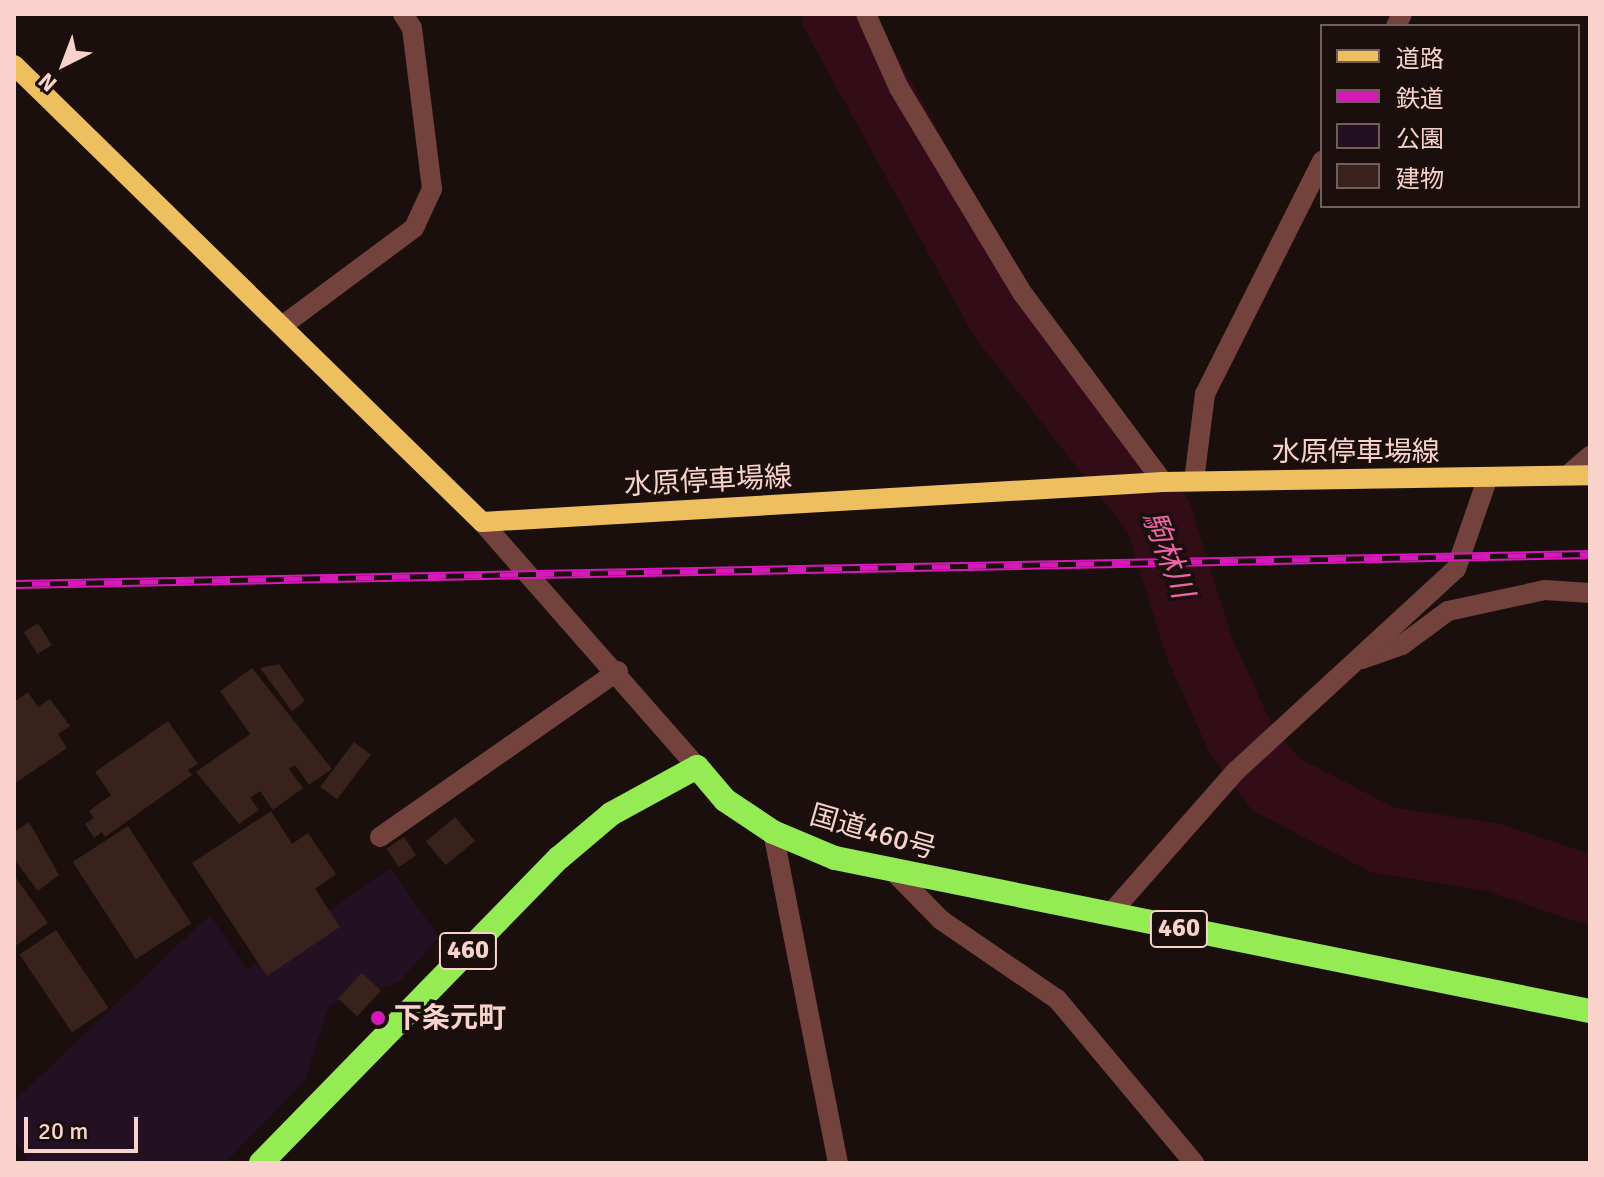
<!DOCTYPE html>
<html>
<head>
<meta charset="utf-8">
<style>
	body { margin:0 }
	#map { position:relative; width:1604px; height:1177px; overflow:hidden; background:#1a0f0c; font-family:Signika,"Noto Sans JP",sans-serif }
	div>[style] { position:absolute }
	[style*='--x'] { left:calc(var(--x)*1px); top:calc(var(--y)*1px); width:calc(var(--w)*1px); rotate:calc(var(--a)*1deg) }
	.green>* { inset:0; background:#231022 }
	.river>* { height:68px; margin:-34px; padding:0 34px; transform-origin:34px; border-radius:34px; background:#320d18 }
	.building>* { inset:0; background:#38221b; transform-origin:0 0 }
	.minor>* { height:20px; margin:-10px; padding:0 10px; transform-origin:10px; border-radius:10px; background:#73423d }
	.major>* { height:20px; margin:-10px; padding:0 10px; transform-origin:10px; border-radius:10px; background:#edbf5e }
	.highway>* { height:24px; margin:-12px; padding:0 12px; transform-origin:12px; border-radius:12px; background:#94eb54 }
	.rail>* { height:9px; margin-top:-4.5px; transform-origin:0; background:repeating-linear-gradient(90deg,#1a0f0c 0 18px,#d719ba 0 36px); box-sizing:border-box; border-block:2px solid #d719ba }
	.dots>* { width:22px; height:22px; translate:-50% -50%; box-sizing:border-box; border:4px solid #1a0f0c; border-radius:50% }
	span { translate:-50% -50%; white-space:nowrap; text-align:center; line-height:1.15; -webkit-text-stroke:7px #1a0f0c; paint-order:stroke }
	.shield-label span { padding:2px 6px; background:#1a0f0c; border:2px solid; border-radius:6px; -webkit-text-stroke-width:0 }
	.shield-label { font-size:26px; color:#f9d3cb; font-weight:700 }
	.street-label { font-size:28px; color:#f9d3cb }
	.poi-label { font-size:28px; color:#f9d3cb; font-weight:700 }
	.left { translate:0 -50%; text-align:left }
	.water-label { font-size:30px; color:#ed65a7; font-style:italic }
	.frame { position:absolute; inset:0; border:16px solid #f9d3cb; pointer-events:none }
	.legend { position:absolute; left:1320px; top:24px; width:260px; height:184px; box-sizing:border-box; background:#1a0f0c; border:2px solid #735d58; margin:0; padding:10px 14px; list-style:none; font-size:24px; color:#f9d3cb }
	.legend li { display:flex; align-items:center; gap:16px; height:40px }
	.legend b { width:40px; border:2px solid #735d58 }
	.north { position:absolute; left:24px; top:24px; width:80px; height:80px; -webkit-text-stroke:6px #1a0f0c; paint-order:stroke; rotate:222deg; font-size:22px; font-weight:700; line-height:32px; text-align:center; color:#f9d3cb }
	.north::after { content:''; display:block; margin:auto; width:28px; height:36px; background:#f9d3cb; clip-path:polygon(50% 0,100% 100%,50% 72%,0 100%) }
	.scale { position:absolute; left:24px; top:1117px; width:114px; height:36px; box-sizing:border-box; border:4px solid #f9d3cb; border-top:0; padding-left:10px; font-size:24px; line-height:28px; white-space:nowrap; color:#f9d3cb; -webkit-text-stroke:6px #1a0f0c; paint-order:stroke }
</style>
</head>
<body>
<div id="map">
	<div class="green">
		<i style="clip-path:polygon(390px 868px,439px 937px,399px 982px,329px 1006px,305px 1080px,225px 1163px,28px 1163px,14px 1137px,14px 1101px,200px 924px,211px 916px,247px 970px)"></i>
	</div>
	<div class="river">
		<i style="--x:835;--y:14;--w:346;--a:61.1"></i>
		<i style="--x:1002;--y:317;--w:252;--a:51.8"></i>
		<i style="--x:1158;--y:515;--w:138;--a:72.7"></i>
		<i style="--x:1199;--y:647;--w:97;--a:65.6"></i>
		<i style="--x:1239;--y:735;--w:61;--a:53.7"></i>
		<i style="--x:1275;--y:784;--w:122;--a:27.4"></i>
		<i style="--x:1383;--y:840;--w:110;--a:8.9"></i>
		<i style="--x:1492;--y:857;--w:103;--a:18.6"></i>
	</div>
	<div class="building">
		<i style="left:38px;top:623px;width:26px;height:17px;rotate:58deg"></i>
		<i style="clip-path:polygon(279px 664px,305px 701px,292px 711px,260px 668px)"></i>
		<i style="clip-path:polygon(252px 668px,332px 769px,309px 785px,295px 765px,289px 769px,303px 788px,273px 810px,260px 791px,250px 798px,259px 810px,239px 824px,196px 772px,250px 734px,220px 691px)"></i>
		<i style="clip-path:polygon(28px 692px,38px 707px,50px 699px,70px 726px,58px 734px,67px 748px,14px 784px,14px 702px)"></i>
		<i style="clip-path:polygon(168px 721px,198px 764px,188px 770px,192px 775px,105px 837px,102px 832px,94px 838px,85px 824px,94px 818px,89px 811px,111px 795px,95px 772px)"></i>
		<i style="left:354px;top:742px;width:21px;height:56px;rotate:37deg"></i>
		<i style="clip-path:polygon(271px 811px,292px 844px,308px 833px,336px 874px,315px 889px,340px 927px,267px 976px,192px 863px)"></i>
		<i style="left:455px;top:817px;width:31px;height:38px;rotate:50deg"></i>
		<i style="clip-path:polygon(29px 822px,59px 875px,38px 891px,14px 859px,14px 832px)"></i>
		<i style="left:128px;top:826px;width:116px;height:66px;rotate:57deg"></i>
		<i style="left:404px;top:837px;width:22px;height:21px;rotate:56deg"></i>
		<i style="clip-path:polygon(14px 875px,48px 923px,14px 947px)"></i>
		<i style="left:56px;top:930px;width:94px;height:44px;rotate:56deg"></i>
		<i style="left:362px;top:973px;width:26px;height:35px;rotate:43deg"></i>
	</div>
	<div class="minor">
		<i style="--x:866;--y:14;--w:81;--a:66"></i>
		<i style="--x:899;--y:88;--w:240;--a:59"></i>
		<i style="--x:1023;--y:294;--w:234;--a:53.3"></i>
		<i style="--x:1396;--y:26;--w:13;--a:-63"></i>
		<i style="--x:282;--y:326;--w:164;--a:-36.6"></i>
		<i style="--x:414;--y:228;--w:43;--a:-65.2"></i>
		<i style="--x:432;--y:189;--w:162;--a:-97.1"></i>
		<i style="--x:412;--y:28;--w:17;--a:-123"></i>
		<i style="--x:1568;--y:475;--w:29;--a:-41"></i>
		<i style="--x:1194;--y:481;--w:88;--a:-82.8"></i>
		<i style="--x:1205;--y:394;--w:261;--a:-63.3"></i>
		<i style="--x:482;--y:522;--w:326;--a:48.7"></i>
		<i style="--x:1362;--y:659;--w:42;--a:-19.3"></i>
		<i style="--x:1402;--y:645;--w:57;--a:-36.5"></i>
		<i style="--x:1448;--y:611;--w:99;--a:-12.2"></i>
		<i style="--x:1545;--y:590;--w:45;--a:3.8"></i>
		<i style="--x:773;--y:832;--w:337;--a:78.9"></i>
		<i style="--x:380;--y:837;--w:290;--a:-34.9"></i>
		<i style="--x:896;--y:874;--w:64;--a:45.6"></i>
		<i style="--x:941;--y:920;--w:140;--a:34.3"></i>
		<i style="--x:1057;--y:999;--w:214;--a:50.1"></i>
		<i style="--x:1109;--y:915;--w:192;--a:-48.6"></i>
		<i style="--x:1236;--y:771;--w:299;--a:-42.6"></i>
		<i style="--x:1456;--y:569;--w:94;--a:-70.8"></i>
	</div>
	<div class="major">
		<i style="--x:14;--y:65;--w:654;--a:44.32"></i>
		<i style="--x:482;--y:522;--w:682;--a:-3.36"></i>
		<i style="--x:1163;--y:482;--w:427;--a:-0.9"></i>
	</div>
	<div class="highway">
		<i style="--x:261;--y:1163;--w:426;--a:-45.7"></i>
		<i style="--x:559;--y:858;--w:68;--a:-40.2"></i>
		<i style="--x:611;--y:814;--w:98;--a:-28.7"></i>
		<i style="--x:697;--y:767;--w:43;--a:49.7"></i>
		<i style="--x:725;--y:800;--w:58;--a:33.7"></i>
		<i style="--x:773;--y:832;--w:67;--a:22.8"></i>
		<i style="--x:835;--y:858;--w:770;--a:11.46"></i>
	</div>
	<div class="rail">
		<i style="--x:14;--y:584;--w:1576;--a:-1.09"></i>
	</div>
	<div class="dots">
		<i style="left:378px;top:1018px;background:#d719ba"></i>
	</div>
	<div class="shield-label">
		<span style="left:1179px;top:929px">460</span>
		<span style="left:468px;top:951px">460</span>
	</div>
	<div class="street-label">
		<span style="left:1356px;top:452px">水原停車場線</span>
		<span style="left:708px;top:481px;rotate:-3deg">水原停車場線</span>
		<span style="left:873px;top:832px;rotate:16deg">国道460号</span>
	</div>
	<div class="poi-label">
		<span class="left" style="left:394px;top:1018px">下条元町</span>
	</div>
	<div class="water-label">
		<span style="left:1167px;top:555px;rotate:69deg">駒林川</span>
	</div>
	<div class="frame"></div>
	<ul class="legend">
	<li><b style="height:10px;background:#edbf5e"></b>道路</li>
	<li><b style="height:10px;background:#d719ba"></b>鉄道</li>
	<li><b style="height:22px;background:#231022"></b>公園</li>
	<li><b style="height:22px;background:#38221b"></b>建物</li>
	</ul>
	<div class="north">N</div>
	<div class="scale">20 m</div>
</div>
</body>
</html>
